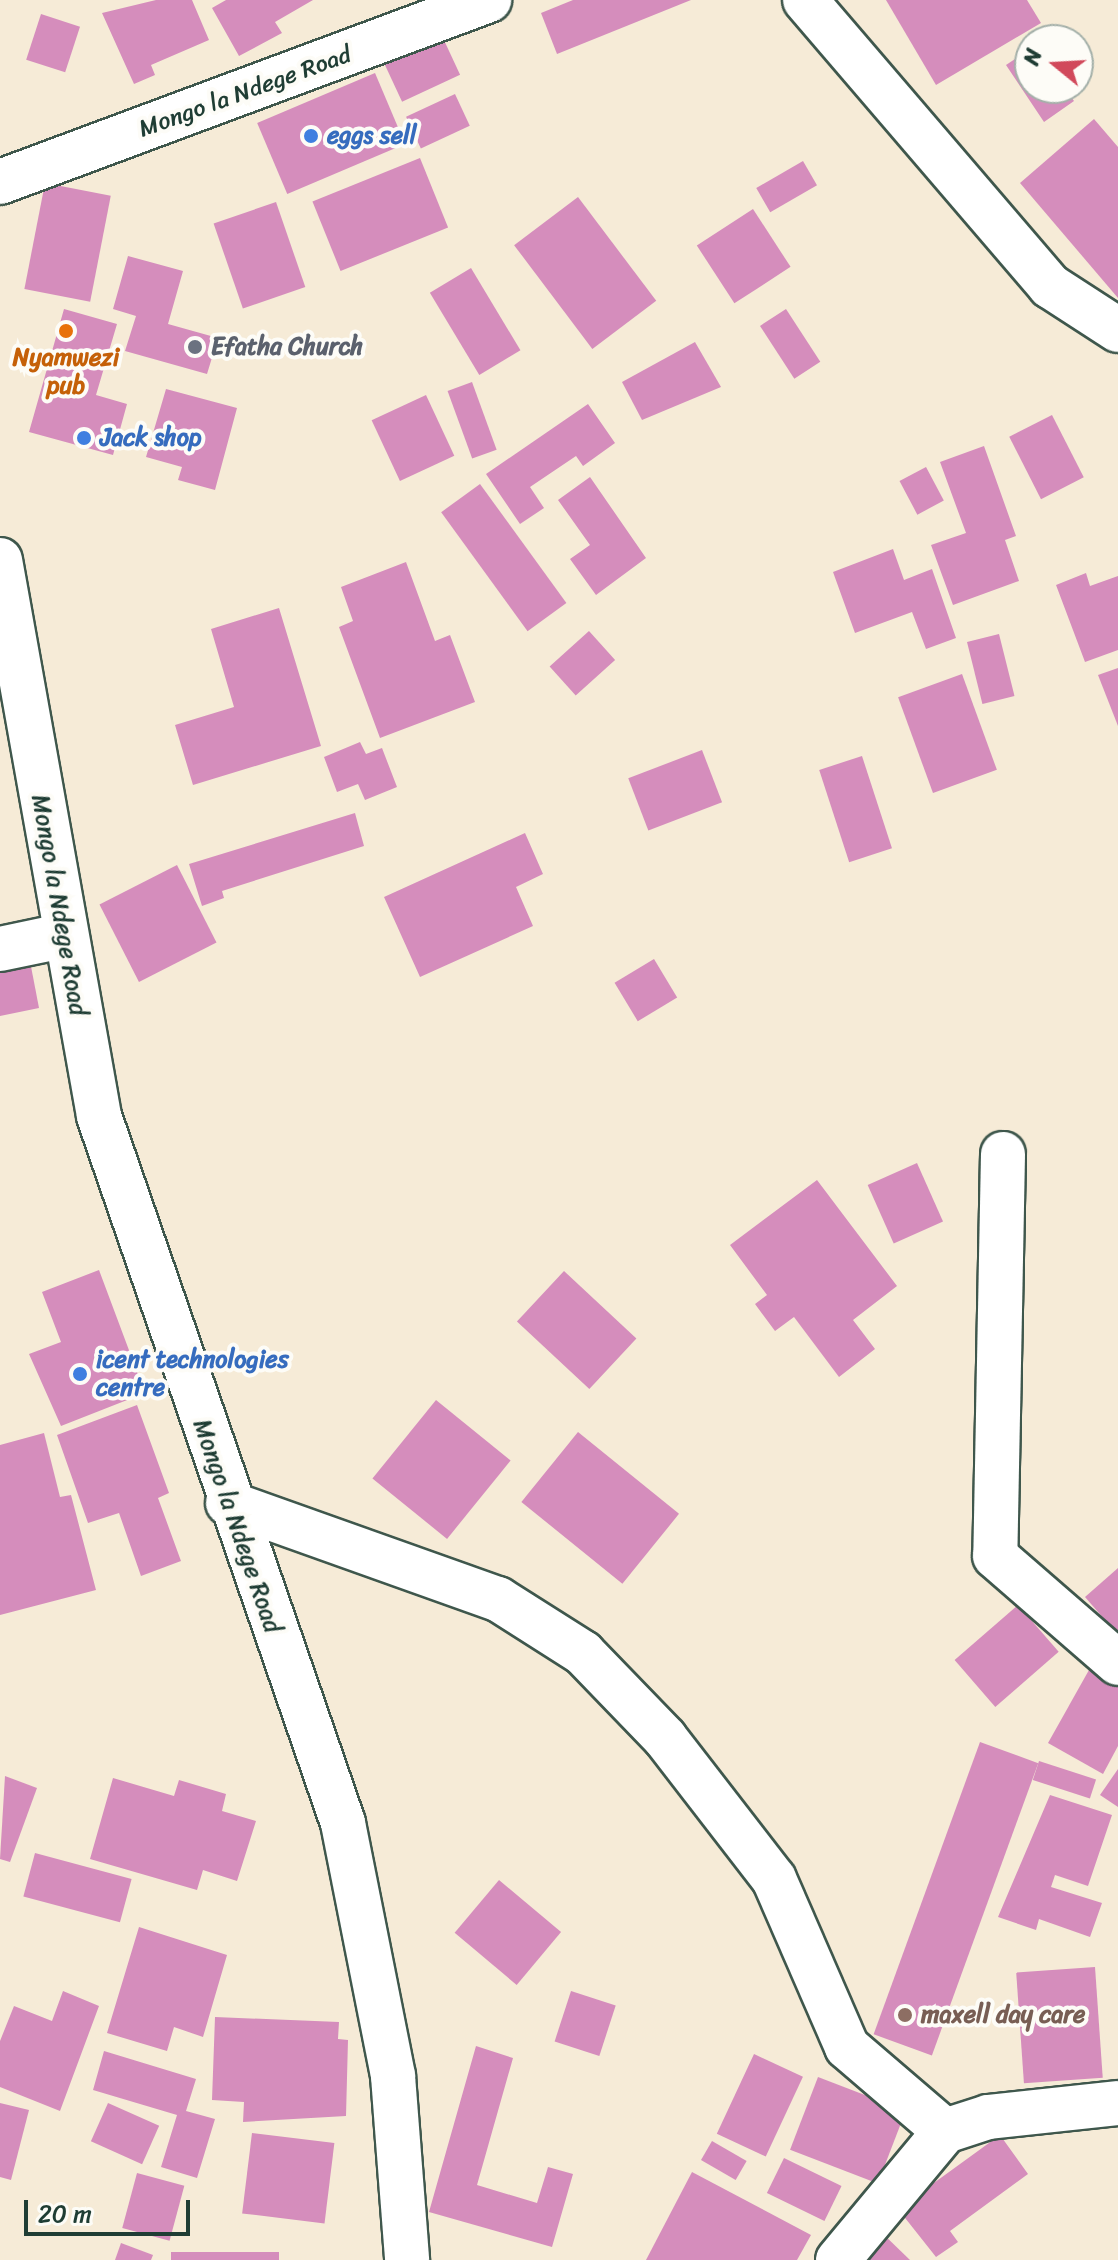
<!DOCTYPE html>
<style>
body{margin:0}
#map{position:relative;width:1118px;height:2260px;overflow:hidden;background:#f6ebd7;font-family:Sriracha,sans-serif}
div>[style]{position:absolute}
.building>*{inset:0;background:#d58dbc;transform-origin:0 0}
.roads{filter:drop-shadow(2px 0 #3f574c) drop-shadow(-2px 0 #3f574c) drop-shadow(0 2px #3f574c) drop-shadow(0 -2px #3f574c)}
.minor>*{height:44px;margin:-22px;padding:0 22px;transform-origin:22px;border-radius:22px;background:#fff}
.tertiary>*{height:44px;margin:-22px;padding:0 22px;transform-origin:22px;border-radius:22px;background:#fff}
.dots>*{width:22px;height:22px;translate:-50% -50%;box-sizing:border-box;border:4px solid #fdfcf7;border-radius:50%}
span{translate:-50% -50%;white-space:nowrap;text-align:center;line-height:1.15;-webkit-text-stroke:8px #fdfcf7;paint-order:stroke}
.street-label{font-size:24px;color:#1f3d34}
.shop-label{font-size:24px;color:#366cbe;font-weight:700}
.left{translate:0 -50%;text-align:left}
.worship-label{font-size:24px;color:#5b616d;font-weight:700}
.food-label{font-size:24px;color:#c56008;font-weight:700}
.education-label{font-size:24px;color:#785e54;font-weight:700}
.north{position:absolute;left:1014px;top:24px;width:80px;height:80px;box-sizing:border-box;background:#fdfcf7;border:2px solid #a4b0a9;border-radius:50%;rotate:288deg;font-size:22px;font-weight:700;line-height:32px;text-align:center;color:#1f3d34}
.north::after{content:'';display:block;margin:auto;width:28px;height:36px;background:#d1495b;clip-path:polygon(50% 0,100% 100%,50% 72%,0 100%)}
.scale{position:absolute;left:24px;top:2200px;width:166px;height:36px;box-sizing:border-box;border:4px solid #1f3d34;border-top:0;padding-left:10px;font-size:24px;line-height:28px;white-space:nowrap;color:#1f3d34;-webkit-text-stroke:6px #fdfcf7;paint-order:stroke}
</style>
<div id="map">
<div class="building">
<div style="clip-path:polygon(156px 0,192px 0,209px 40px,151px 65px,155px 75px,134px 84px,102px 13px)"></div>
<div style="clip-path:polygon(226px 0,313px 0,275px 22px,282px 33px,239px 56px,212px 8px)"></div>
<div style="clip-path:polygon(573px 0,691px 0,557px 54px,541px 13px)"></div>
<div style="clip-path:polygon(886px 0,1027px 0,1041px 23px,936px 85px)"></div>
<div style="left:41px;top:14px;width:41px;height:48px;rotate:18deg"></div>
<div style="left:436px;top:23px;width:57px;height:64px;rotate:65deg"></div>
<div style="clip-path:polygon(1030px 49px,1030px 88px,1065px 88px,1074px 101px,1044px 122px,1006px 65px)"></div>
<div style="left:375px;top:73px;width:77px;height:128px;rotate:67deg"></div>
<div style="left:455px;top:94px;width:35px;height:54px;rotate:65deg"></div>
<div style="clip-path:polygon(1094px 119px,1118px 147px,1118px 298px,1020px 183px)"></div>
<div style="left:420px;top:158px;width:75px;height:116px;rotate:68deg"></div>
<div style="left:803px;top:161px;width:28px;height:54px;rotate:60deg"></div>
<div style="left:45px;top:183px;width:67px;height:108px;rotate:11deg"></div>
<div style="left:578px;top:197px;width:130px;height:80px;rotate:53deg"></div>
<div style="left:276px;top:202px;width:90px;height:66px;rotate:71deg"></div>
<div style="left:753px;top:209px;width:69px;height:67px;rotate:57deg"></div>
<div style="clip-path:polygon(128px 256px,183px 271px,168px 324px,218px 338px,207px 374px,125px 351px,136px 316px,113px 309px)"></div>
<div style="left:471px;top:268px;width:96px;height:48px;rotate:59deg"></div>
<div style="clip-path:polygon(64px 309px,117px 324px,96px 395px,127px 404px,113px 455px,29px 432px)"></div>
<div style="left:786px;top:309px;width:63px;height:31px;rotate:57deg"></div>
<div style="clip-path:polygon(695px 342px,721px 387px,642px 420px,622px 382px)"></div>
<div style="left:472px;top:382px;width:72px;height:26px;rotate:70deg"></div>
<div style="clip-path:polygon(166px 389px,237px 408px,215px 490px,178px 480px,182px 467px,146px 457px)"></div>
<div style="left:426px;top:395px;width:67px;height:60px;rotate:65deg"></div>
<div style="clip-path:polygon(588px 404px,615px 443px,583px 466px,576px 456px,530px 487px,544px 508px,520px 524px,486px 474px)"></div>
<div style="left:1052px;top:415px;width:70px;height:48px;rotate:63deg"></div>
<div style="clip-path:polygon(984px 446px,1016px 536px,1005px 540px,1019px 581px,953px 605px,931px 545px,966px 533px,940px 462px)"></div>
<div style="left:926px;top:467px;width:38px;height:30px;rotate:62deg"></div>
<div style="clip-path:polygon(590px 477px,646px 558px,596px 595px,570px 559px,590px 545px,558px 500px)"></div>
<div style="left:480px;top:484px;width:147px;height:48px;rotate:54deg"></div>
<div style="clip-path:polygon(893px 549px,904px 580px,932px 569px,956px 638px,926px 649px,912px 612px,855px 633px,833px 572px)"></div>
<div style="clip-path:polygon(406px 562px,435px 641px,450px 635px,475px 702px,380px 738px,339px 627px,353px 621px,341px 587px)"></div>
<div style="clip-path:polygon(1086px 573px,1090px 586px,1118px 576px,1118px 650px,1085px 662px,1056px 585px)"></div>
<div style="clip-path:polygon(279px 608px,321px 746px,193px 785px,175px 725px,234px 707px,211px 629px)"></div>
<div style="left:589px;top:631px;width:39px;height:53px;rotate:48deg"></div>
<div style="left:999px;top:634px;width:64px;height:33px;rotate:76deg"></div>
<div style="clip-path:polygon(1118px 668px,1118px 726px,1098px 675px)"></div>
<div style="left:962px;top:674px;width:102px;height:68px;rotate:70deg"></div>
<div style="clip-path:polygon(360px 742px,366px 754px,382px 748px,397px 787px,365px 800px,358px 784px,337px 792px,324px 757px)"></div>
<div style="left:702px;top:750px;width:56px;height:79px;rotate:69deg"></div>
<div style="left:862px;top:756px;width:97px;height:45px;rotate:72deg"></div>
<div style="clip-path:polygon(355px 813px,364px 846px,222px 891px,224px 898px,202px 906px,189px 864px)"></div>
<div style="clip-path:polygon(525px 833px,543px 874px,516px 887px,533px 926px,420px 977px,384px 897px)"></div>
<div style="left:177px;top:865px;width:87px;height:87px;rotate:63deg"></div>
<div style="clip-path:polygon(29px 956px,39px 1008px,0 1016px,0 962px)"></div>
<div style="left:654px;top:959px;width:45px;height:46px;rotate:59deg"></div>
<div style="left:917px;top:1163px;width:64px;height:54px;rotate:66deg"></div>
<div style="clip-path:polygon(817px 1180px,897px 1286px,853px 1320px,875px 1349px,839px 1377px,794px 1317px,775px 1331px,755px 1304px,767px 1295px,730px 1245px)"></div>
<div style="clip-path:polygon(99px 1270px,145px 1393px,61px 1426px,29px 1354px,61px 1342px,42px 1292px)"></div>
<div style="left:564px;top:1271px;width:99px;height:69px;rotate:43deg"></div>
<div style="left:436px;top:1400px;width:96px;height:101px;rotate:39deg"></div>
<div style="clip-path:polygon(137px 1405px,169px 1493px,158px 1498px,181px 1561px,141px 1576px,119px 1513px,88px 1523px,57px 1435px)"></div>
<div style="left:578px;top:1432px;width:130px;height:90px;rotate:39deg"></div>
<div style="clip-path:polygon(44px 1433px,60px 1497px,71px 1495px,96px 1590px,0 1615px,0 1445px)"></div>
<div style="clip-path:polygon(1118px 1568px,1118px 1635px,1085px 1597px)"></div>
<div style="left:1018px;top:1605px;width:62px;height:84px;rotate:49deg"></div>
<div style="clip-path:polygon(1089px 1670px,1118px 1687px,1118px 1746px,1103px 1774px,1048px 1743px)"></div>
<div style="left:980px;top:1742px;width:62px;height:311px;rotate:20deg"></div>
<div style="left:1039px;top:1761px;width:60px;height:20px;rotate:18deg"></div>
<div style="clip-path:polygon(1118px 1769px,1118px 1807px,1100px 1795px)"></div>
<div style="clip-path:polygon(5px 1776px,37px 1788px,10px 1862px,0 1859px)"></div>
<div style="clip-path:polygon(113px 1778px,174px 1796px,179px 1780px,226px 1794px,222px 1811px,256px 1821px,237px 1881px,203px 1870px,197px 1890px,90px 1859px)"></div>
<div style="clip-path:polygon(1050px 1795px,1112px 1815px,1088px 1886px,1055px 1875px,1051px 1887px,1102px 1903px,1090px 1937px,1039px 1919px,1036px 1930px,998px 1917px)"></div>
<div style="left:35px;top:1853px;width:100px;height:45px;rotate:15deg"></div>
<div style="left:499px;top:1880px;width:81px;height:69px;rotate:40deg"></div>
<div style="clip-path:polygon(139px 1927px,227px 1955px,203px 2037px,174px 2027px,167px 2051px,107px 2033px)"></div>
<div style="left:1095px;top:1967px;width:111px;height:79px;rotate:86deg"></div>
<div style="clip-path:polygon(63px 1991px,99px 2006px,60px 2111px,0 2087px,0 2041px,14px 2006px,52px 2021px)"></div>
<div style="left:571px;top:1991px;width:47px;height:53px;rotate:18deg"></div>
<div style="clip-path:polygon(215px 2017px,339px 2022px,338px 2039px,348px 2040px,346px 2116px,243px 2122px,244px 2102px,212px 2100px)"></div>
<div style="clip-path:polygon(476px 2046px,513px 2058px,477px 2185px,537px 2203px,548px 2167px,573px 2174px,552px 2247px,429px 2212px)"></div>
<div style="clip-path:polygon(104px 2051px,196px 2079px,186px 2111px,215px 2119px,197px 2178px,161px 2167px,177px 2115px,93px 2090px)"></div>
<div style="left:754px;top:2054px;width:54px;height:88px;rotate:25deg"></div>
<div style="left:818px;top:2077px;width:94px;height:78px;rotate:21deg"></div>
<div style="clip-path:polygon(0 2103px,29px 2110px,11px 2180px,0 2177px)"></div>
<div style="left:108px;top:2103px;width:56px;height:42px;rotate:24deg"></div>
<div style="left:252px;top:2133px;width:83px;height:81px;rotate:7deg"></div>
<div style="clip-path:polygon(1000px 2135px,1028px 2174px,950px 2231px,958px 2242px,936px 2257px,898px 2209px)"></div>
<div style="left:712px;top:2141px;width:40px;height:22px;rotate:30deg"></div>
<div style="left:784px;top:2158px;width:64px;height:39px;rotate:26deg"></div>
<div style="clip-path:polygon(692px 2172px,811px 2235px,797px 2260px,646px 2260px)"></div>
<div style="left:137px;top:2173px;width:49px;height:57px;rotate:15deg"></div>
<div style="clip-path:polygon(880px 2231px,910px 2260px,851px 2260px)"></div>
<div style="clip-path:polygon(121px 2243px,153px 2255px,151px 2260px,115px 2260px)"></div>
<div style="left:171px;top:2252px;width:108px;height:8px"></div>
</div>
<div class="roads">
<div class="minor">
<div style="left:805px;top:0;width:377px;rotate:49.4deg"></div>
<div style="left:1050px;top:286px;width:81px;rotate:32.9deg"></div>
<div style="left:0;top:182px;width:522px;rotate:-20.41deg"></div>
<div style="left:0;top:949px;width:63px;rotate:-11.8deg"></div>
<div style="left:1003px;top:1154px;width:402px;rotate:91.1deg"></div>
<div style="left:995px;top:1556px;width:163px;rotate:41deg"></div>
<div style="left:228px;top:1503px;width:287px;rotate:19.6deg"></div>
<div style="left:498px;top:1599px;width:101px;rotate:32.4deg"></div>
<div style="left:583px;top:1653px;width:118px;rotate:46deg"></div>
<div style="left:665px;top:1738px;width:178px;rotate:52.3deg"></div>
<div style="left:774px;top:1879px;width:183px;rotate:66.5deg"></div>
<div style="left:847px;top:2047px;width:129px;rotate:40.6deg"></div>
<div style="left:838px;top:2260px;width:168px;rotate:-50.3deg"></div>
<div style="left:945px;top:2131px;width:45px;rotate:-18deg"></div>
<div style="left:988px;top:2117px;width:131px;rotate:-6.1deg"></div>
</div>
<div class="tertiary">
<div style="left:0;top:560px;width:565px;rotate:79.9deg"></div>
<div style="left:99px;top:1116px;width:748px;rotate:70.96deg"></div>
<div style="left:343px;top:1823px;width:258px;rotate:78.8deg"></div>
<div style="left:393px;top:2076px;width:185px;rotate:85.6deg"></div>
</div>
</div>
<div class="dots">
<div style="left:311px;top:136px;background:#3f7fe0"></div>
<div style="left:66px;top:331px;background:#e8710a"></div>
<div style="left:195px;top:347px;background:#6b7280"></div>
<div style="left:84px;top:438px;background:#3f7fe0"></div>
<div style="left:80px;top:1374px;background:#3f7fe0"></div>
<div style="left:905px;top:2015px;background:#8d6e63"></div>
</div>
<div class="street-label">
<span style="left:245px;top:92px;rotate:-20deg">Mongo la Ndege Road</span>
<span style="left:59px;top:905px;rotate:80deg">Mongo la Ndege Road</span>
<span style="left:237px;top:1526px;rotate:71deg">Mongo la Ndege Road</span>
</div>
<div class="shop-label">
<span class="left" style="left:327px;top:136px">eggs sell</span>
<span class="left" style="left:100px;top:438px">Jack shop</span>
<span class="left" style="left:96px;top:1374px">icent technologies<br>centre</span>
</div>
<div class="worship-label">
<span class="left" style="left:211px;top:347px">Efatha Church</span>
</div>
<div class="food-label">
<span style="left:66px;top:372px">Nyamwezi<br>pub</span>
</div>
<div class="education-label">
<span class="left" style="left:921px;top:2015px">maxell day care</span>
</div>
<div class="north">N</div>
<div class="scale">20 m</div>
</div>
